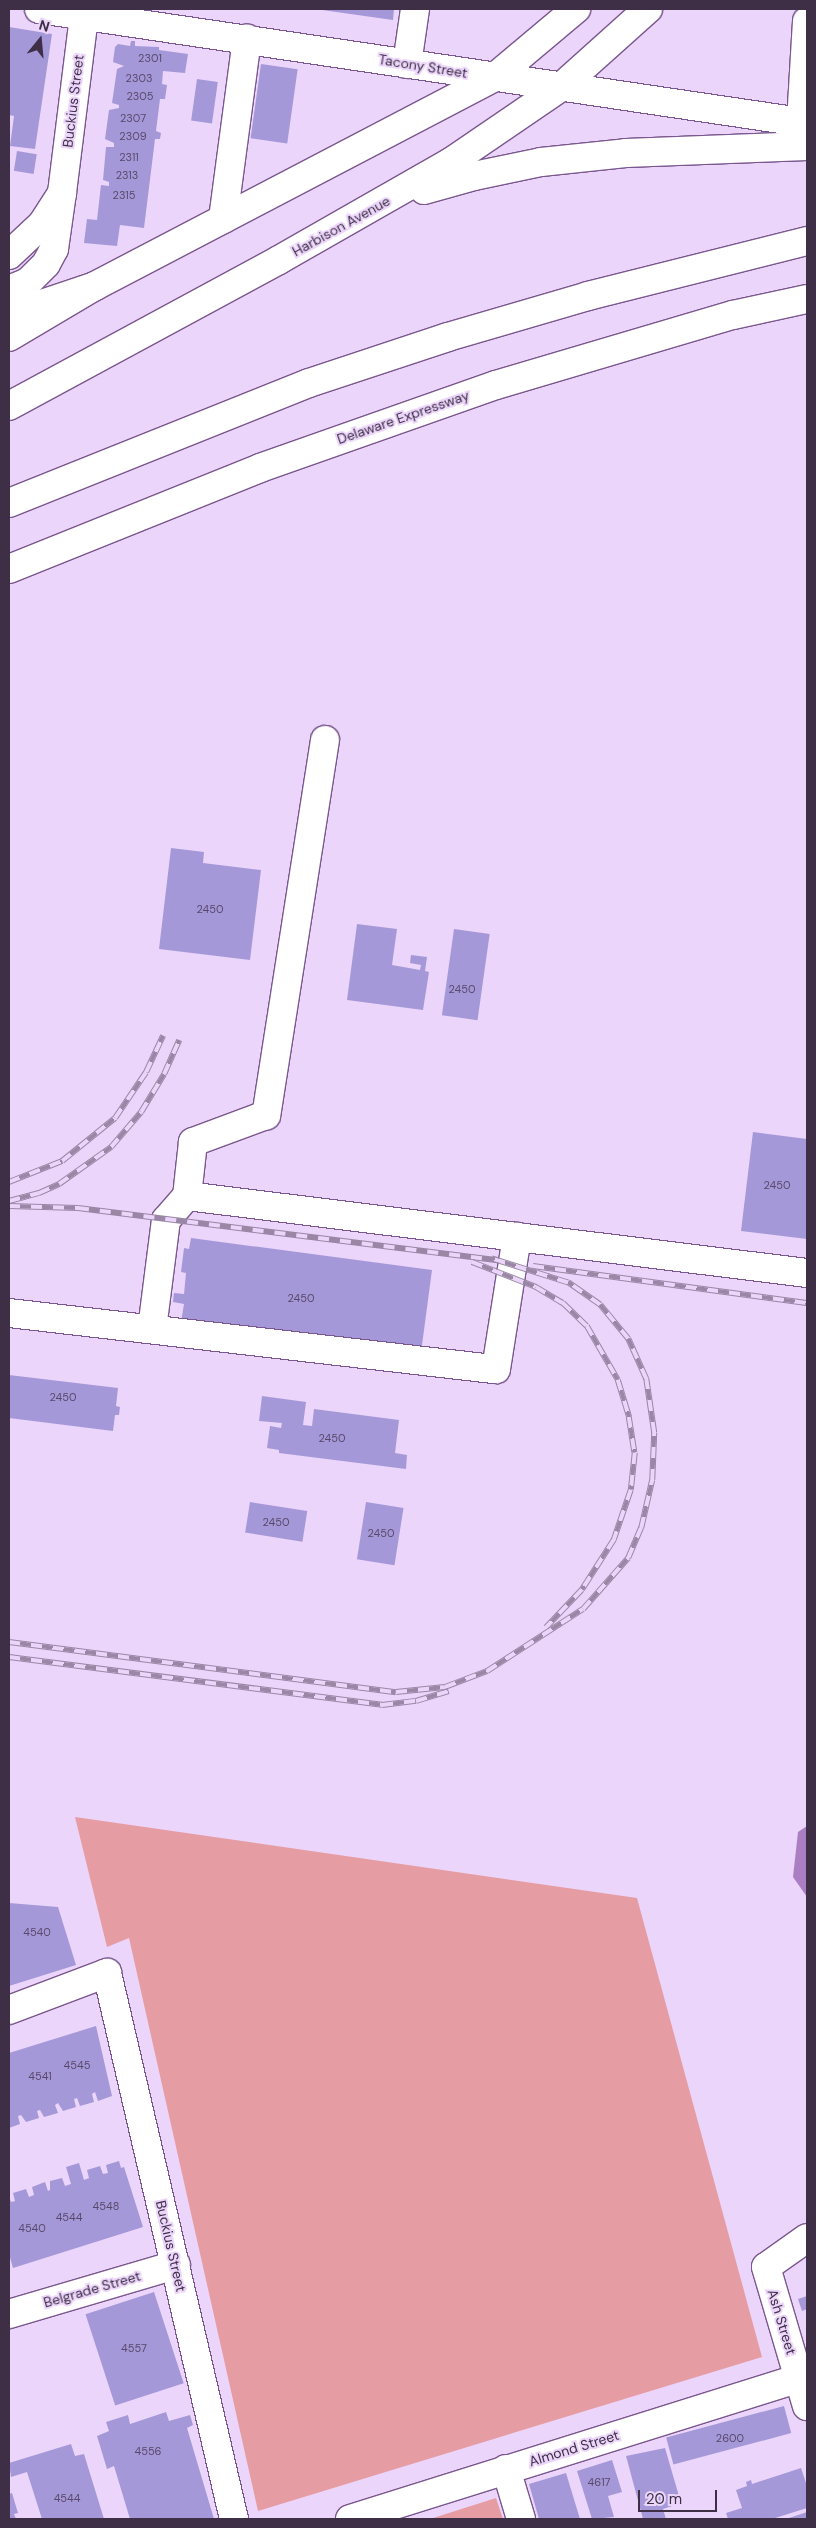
<!DOCTYPE html>
<style>
body{margin:0}
#map{position:relative;width:816px;height:2528px;overflow:hidden;background:#ecd5fa;font-family:"DM Sans",sans-serif}
div>[style]{position:absolute}
.green>*{inset:0;background:#e69ca3}
.water>*{inset:0;background:#aa7ec3}
.building>*{inset:0;background:#a598d8;transform-origin:0 0}
.roads{filter:drop-shadow(1px 0 #7a578e) drop-shadow(-1px 0 #7a578e) drop-shadow(0 1px #7a578e) drop-shadow(0 -1px #7a578e)}
.minor>*{height:28px;margin:-14px;padding:0 14px;transform-origin:14px;border-radius:14px;background:#fff}
.major>*{height:28px;margin:-14px;padding:0 14px;transform-origin:14px;border-radius:14px;background:#fff}
.highway>*{height:28px;margin:-14px;padding:0 14px;transform-origin:14px;border-radius:14px;background:#fff}
.rail>*{height:5.5px;margin-top:-2.75px;transform-origin:0;background:repeating-linear-gradient(90deg,#ecd5fa 0 11px,#9a87a6 0 22px);box-sizing:border-box;border-block:1px solid #9a87a6}
span{translate:-50% -50%;white-space:nowrap;text-align:center;line-height:1.15;-webkit-text-stroke:4px #ecd5fa;paint-order:stroke}
.number-label{font-size:11px;color:#58496b}
.number-label span{-webkit-text-stroke-width:0}
.street-label{font-size:14px;color:#3e2f47}
.frame{position:absolute;inset:0;border:10px solid #3e2f47;pointer-events:none}
.north{position:absolute;left:15px;top:15px;width:50px;height:50px;-webkit-text-stroke:4px #ecd5fa;paint-order:stroke;rotate:17deg;font-size:14px;font-weight:700;line-height:20px;text-align:center;color:#3e2f47}
.north::after{content:'';display:block;margin:auto;width:18px;height:22px;background:#3e2f47;clip-path:polygon(50% 0,100% 100%,50% 72%,0 100%)}
.scale{position:absolute;left:638px;top:2490px;width:79px;height:22px;box-sizing:border-box;border:2px solid #3e2f47;border-top:0;padding-left:6px;font-size:15px;line-height:18px;white-space:nowrap;color:#3e2f47;-webkit-text-stroke:4px #ecd5fa;paint-order:stroke}
</style>
<div id="map">
<div class="green">
<div style="clip-path:polygon(75px 1817px,637px 1898px,762px 2357px,258px 2511px,129px 1938px,107px 1947px)"></div>
<div style="clip-path:polygon(496px 2498px,503px 2519px,430px 2519px)"></div>
</div>
<div class="water">
<div style="clip-path:polygon(807px 1826px,807px 1897px,793px 1877px,798px 1832px)"></div>
</div>
<div class="building">
<div style="clip-path:polygon(315px 9px,394px 9px,393px 20px)"></div>
<div style="clip-path:polygon(9px 27px,52px 34px,35px 149px,10px 146px,14px 116px,9px 115px)"></div>
<div style="clip-path:polygon(131px 41px,135px 41px,135px 46px,159px 47px,159px 50px,188px 54px,185px 73px,163px 71px,162px 84px,167px 85px,165px 99px,160px 99px,156px 131px,161px 133px,160px 139px,155px 139px,144px 228px,120px 225px,117px 246px,84px 243px,87px 219px,97px 220px,101px 185px,109px 186px,109px 182px,103px 180px,106px 147px,114px 147px,114px 143px,105px 139px,109px 110px,119px 108px,119px 105px,112px 103px,117px 69px,124px 66px,113px 62px,115px 47px,118px 44px,130px 46px)"></div>
<div style="left:261px;top:64px;width:37px;height:75px;rotate:8deg"></div>
<div style="left:197px;top:79px;width:21px;height:42px;rotate:8deg"></div>
<div style="left:17px;top:151px;width:20px;height:20px;rotate:9deg"></div>
<div style="clip-path:polygon(171px 848px,204px 852px,203px 863px,261px 870px,250px 960px,159px 949px)"></div>
<div style="clip-path:polygon(357px 924px,397px 929px,392px 965px,420px 970px,421px 965px,410px 963px,411px 955px,427px 957px,425px 971px,429px 972px,423px 1010px,347px 1000px)"></div>
<div style="left:454px;top:929px;width:36px;height:87px;rotate:8deg"></div>
<div style="clip-path:polygon(753px 1132px,807px 1139px,807px 1239px,741px 1231px)"></div>
<div style="clip-path:polygon(191px 1238px,432px 1270px,420px 1360px,180px 1328px,184px 1304px,173px 1302px,174px 1293px,184px 1294px,186px 1273px,181px 1272px,184px 1248px,189px 1249px)"></div>
<div style="clip-path:polygon(9px 1375px,118px 1388px,116px 1406px,120px 1407px,119px 1415px,115px 1415px,113px 1431px,9px 1418px)"></div>
<div style="clip-path:polygon(262px 1396px,306px 1402px,303px 1425px,312px 1426px,314px 1409px,399px 1420px,395px 1453px,407px 1455px,406px 1469px,279px 1453px,279px 1450px,267px 1448px,270px 1426px,281px 1428px,282px 1423px,259px 1421px)"></div>
<div style="left:250px;top:1502px;width:58px;height:31px;rotate:9deg"></div>
<div style="left:366px;top:1502px;width:38px;height:58px;rotate:9deg"></div>
<div style="clip-path:polygon(9px 1903px,58px 1907px,76px 1965px,9px 1986px)"></div>
<div style="clip-path:polygon(96px 2026px,112px 2096px,98px 2101px,95px 2092px,92px 2094px,94px 2102px,80px 2106px,77px 2098px,74px 2099px,76px 2107px,63px 2111px,58px 2103px,55px 2105px,58px 2113px,44px 2117px,40px 2110px,37px 2111px,39px 2118px,26px 2122px,21px 2115px,18px 2116px,20px 2124px,9px 2128px,9px 2053px)"></div>
<div style="clip-path:polygon(119px 2161px,121px 2168px,124px 2167px,143px 2227px,13px 2268px,9px 2254px,9px 2197px,11px 2202px,15px 2201px,13px 2193px,26px 2189px,29px 2197px,34px 2195px,32px 2187px,45px 2182px,48px 2191px,50px 2190px,50px 2181px,62px 2178px,65px 2186px,71px 2184px,66px 2167px,79px 2163px,84px 2180px,89px 2178px,87px 2170px,100px 2166px,103px 2174px,108px 2173px,106px 2165px)"></div>
<div style="left:154px;top:2292px;width:96px;height:72px;rotate:72deg"></div>
<div style="clip-path:polygon(807px 2296px,807px 2309px,802px 2311px,798px 2299px)"></div>
<div style="left:784px;top:2406px;width:28px;height:122px;rotate:75deg"></div>
<div style="clip-path:polygon(166px 2412px,169px 2421px,190px 2415px,193px 2425px,187px 2428px,214px 2519px,130px 2519px,114px 2466px,107px 2469px,97px 2436px,109px 2431px,106px 2422px,128px 2415px,130px 2424px)"></div>
<div style="clip-path:polygon(71px 2444px,75px 2456px,84px 2454px,104px 2519px,42px 2519px,27px 2472px,11px 2477px,9px 2463px)"></div>
<div style="clip-path:polygon(665px 2448px,681px 2503px,663px 2509px,666px 2519px,643px 2519px,626px 2456px)"></div>
<div style="clip-path:polygon(612px 2460px,622px 2492px,608px 2496px,614px 2517px,592px 2519px,577px 2471px)"></div>
<div style="clip-path:polygon(801px 2468px,807px 2486px,807px 2508px,772px 2519px,728px 2519px,726px 2513px,742px 2508px,736px 2490px,747px 2486px,746px 2482px,751px 2480px,752px 2484px)"></div>
<div style="clip-path:polygon(566px 2473px,580px 2519px,539px 2519px,529px 2484px)"></div>
<div style="clip-path:polygon(12px 2493px,18px 2513px,14px 2514px,16px 2519px,9px 2519px,9px 2494px)"></div>
<div style="clip-path:polygon(807px 2512px,807px 2519px,786px 2519px)"></div>
</div>
<div class="roads">
<div class="minor">
<div style="left:407px;top:64px;width:56px;rotate:-81.7deg"></div>
<div style="left:801px;top:122px;width:101px;rotate:-86.6deg"></div>
<div style="left:223px;top:219px;width:182px;rotate:-82.4deg"></div>
<div style="left:9px;top:255px;width:45px;rotate:-43.2deg"></div>
<div style="left:42px;top:224px;width:37px;rotate:-57deg"></div>
<div style="left:62px;top:193px;width:185px;rotate:-82.9deg"></div>
<div style="left:325px;top:740px;width:380px;rotate:98.9deg"></div>
<div style="left:266px;top:1115px;width:78px;rotate:159.7deg"></div>
<div style="left:193px;top:1142px;width:54px;rotate:96.3deg"></div>
<div style="left:187px;top:1196px;width:625px;rotate:7.08deg"></div>
<div style="left:9px;top:1313px;width:490px;rotate:6.6deg"></div>
<div style="left:496px;top:1369px;width:134px;rotate:-81deg"></div>
<div style="left:152px;top:1329px;width:110px;rotate:-82.7deg"></div>
<div style="left:166px;top:1220px;width:32px;rotate:-49deg"></div>
<div style="left:9px;top:2010px;width:105px;rotate:-20.7deg"></div>
<div style="left:107px;top:1973px;width:561px;rotate:76.91deg"></div>
<div style="left:807px;top:2238px;width:50px;rotate:144.7deg"></div>
<div style="left:766px;top:2267px;width:145px;rotate:73.6deg"></div>
<div style="left:9px;top:2314px;width:174px;rotate:-16.4deg"></div>
<div style="left:506px;top:2469px;width:52px;rotate:73.3deg"></div>
<div style="left:350px;top:2519px;width:471px;rotate:-17.4deg"></div>
</div>
<div class="major">
<div style="left:39px;top:9px;width:776px;rotate:8.44deg"></div>
<div style="left:424px;top:190px;width:52px;rotate:-15.6deg"></div>
<div style="left:474px;top:176px;width:68px;rotate:-11.8deg"></div>
<div style="left:541px;top:162px;width:85px;rotate:-6deg"></div>
<div style="left:626px;top:153px;width:181px;rotate:-2.2deg"></div>
<div style="left:9px;top:337px;width:100px;rotate:-30.7deg"></div>
<div style="left:95px;top:286px;width:451px;rotate:-27.6deg"></div>
<div style="left:495px;top:77px;width:106px;rotate:-40deg"></div>
<div style="left:9px;top:406px;width:307px;rotate:-28.4deg"></div>
<div style="left:279px;top:260px;width:198px;rotate:-29.7deg"></div>
<div style="left:451px;top:162px;width:133px;rotate:-34.3deg"></div>
<div style="left:561px;top:87px;width:117px;rotate:-41.9deg"></div>
</div>
<div class="highway">
<div style="left:9px;top:290px;width:21px;rotate:-23deg"></div>
<div style="left:28px;top:282px;width:25px;rotate:-45deg"></div>
<div style="left:46px;top:264px;width:17px;rotate:-62deg"></div>
<div style="left:54px;top:249px;width:57px;rotate:-81.9deg"></div>
<div style="left:9px;top:315px;width:91px;rotate:-18.6deg"></div>
<div style="left:9px;top:503px;width:323px;rotate:-21.8deg"></div>
<div style="left:309px;top:383px;width:146px;rotate:-18.3deg"></div>
<div style="left:448px;top:337px;width:146px;rotate:-16.3deg"></div>
<div style="left:588px;top:296px;width:226px;rotate:-14.1deg"></div>
<div style="left:9px;top:569px;width:271px;rotate:-21.9deg"></div>
<div style="left:260px;top:468px;width:250px;rotate:-19.4deg"></div>
<div style="left:496px;top:385px;width:247px;rotate:-16.5deg"></div>
<div style="left:733px;top:315px;width:76px;rotate:-12.2deg"></div>
</div>
</div>
<div class="rail">
<div style="left:9px;top:1182px;width:57px;rotate:-21.6deg"></div>
<div style="left:62px;top:1161px;width:68px;rotate:-39.1deg"></div>
<div style="left:115px;top:1118px;width:55px;rotate:-56deg"></div>
<div style="left:146px;top:1072px;width:40px;rotate:-65deg"></div>
<div style="left:9px;top:1201px;width:31px;rotate:-15deg"></div>
<div style="left:39px;top:1193px;width:22px;rotate:-24deg"></div>
<div style="left:59px;top:1184px;width:64px;rotate:-35.4deg"></div>
<div style="left:111px;top:1147px;width:46px;rotate:-49.4deg"></div>
<div style="left:141px;top:1112px;width:44px;rotate:-58.8deg"></div>
<div style="left:164px;top:1074px;width:37px;rotate:-66deg"></div>
<div style="left:9px;top:1206px;width:69px;rotate:1.7deg"></div>
<div style="left:78px;top:1208px;width:423px;rotate:7.1deg"></div>
<div style="left:472px;top:1262px;width:69px;rotate:21.3deg"></div>
<div style="left:536px;top:1287px;width:31px;rotate:31deg"></div>
<div style="left:563px;top:1303px;width:33px;rotate:44deg"></div>
<div style="left:587px;top:1326px;width:62px;rotate:60.1deg"></div>
<div style="left:618px;top:1380px;width:39px;rotate:73deg"></div>
<div style="left:629px;top:1417px;width:36px;rotate:81deg"></div>
<div style="left:635px;top:1453px;width:37px;rotate:96deg"></div>
<div style="left:631px;top:1490px;width:53px;rotate:108.8deg"></div>
<div style="left:614px;top:1540px;width:59px;rotate:122.6deg"></div>
<div style="left:582px;top:1590px;width:52px;rotate:133.5deg"></div>
<div style="left:533px;top:1266px;width:276px;rotate:7.7deg"></div>
<div style="left:9px;top:1642px;width:390px;rotate:7.4deg"></div>
<div style="left:396px;top:1692px;width:49px;rotate:-5.8deg"></div>
<div style="left:445px;top:1687px;width:45px;rotate:-20.9deg"></div>
<div style="left:487px;top:1671px;width:114px;rotate:-32.9deg"></div>
<div style="left:583px;top:1609px;width:68px;rotate:-48.6deg"></div>
<div style="left:628px;top:1558px;width:33px;rotate:-67deg"></div>
<div style="left:641px;top:1528px;width:49px;rotate:-77.1deg"></div>
<div style="left:652px;top:1480px;width:47px;rotate:-87.6deg"></div>
<div style="left:654px;top:1433px;width:55px;rotate:-98.4deg"></div>
<div style="left:646px;top:1379px;width:44px;rotate:-114.2deg"></div>
<div style="left:628px;top:1339px;width:44px;rotate:-129.5deg"></div>
<div style="left:600px;top:1305px;width:39px;rotate:-145deg"></div>
<div style="left:568px;top:1283px;width:80px;rotate:-162.5deg"></div>
<div style="left:9px;top:1657px;width:376px;rotate:7.3deg"></div>
<div style="left:382px;top:1705px;width:34px;rotate:-7deg"></div>
<div style="left:416px;top:1701px;width:34px;rotate:-17deg"></div>
</div>
<div class="number-label">
<span style="left:150px;top:58px">2301</span>
<span style="left:139px;top:78px">2303</span>
<span style="left:140px;top:96px">2305</span>
<span style="left:133px;top:118px">2307</span>
<span style="left:133px;top:136px">2309</span>
<span style="left:129px;top:157px">2311</span>
<span style="left:127px;top:175px">2313</span>
<span style="left:124px;top:195px">2315</span>
<span style="left:210px;top:909px">2450</span>
<span style="left:462px;top:989px">2450</span>
<span style="left:777px;top:1185px">2450</span>
<span style="left:301px;top:1298px">2450</span>
<span style="left:63px;top:1397px">2450</span>
<span style="left:332px;top:1438px">2450</span>
<span style="left:276px;top:1522px">2450</span>
<span style="left:381px;top:1533px">2450</span>
<span style="left:37px;top:1932px">4540</span>
<span style="left:77px;top:2065px">4545</span>
<span style="left:40px;top:2076px">4541</span>
<span style="left:106px;top:2206px">4548</span>
<span style="left:69px;top:2217px">4544</span>
<span style="left:32px;top:2228px">4540</span>
<span style="left:134px;top:2348px">4557</span>
<span style="left:730px;top:2438px">2600</span>
<span style="left:148px;top:2451px">4556</span>
<span style="left:599px;top:2482px">4617</span>
<span style="left:67px;top:2498px">4544</span>
</div>
<div class="street-label">
<span style="left:423px;top:66px;rotate:9deg">Tacony Street</span>
<span style="left:73px;top:101px;rotate:-83deg">Buckius Street</span>
<span style="left:341px;top:226px;rotate:-29deg">Harbison Avenue</span>
<span style="left:403px;top:417px;rotate:-19deg">Delaware Expressway</span>
<span style="left:171px;top:2246px;rotate:77deg">Buckius Street</span>
<span style="left:92px;top:2289px;rotate:-16deg">Belgrade Street</span>
<span style="left:782px;top:2322px;rotate:73deg">Ash Street</span>
<span style="left:574px;top:2448px;rotate:-17deg">Almond Street</span>
</div>
<div class="frame"></div>
<div class="north">N</div>
<div class="scale">20 m</div>
</div>
